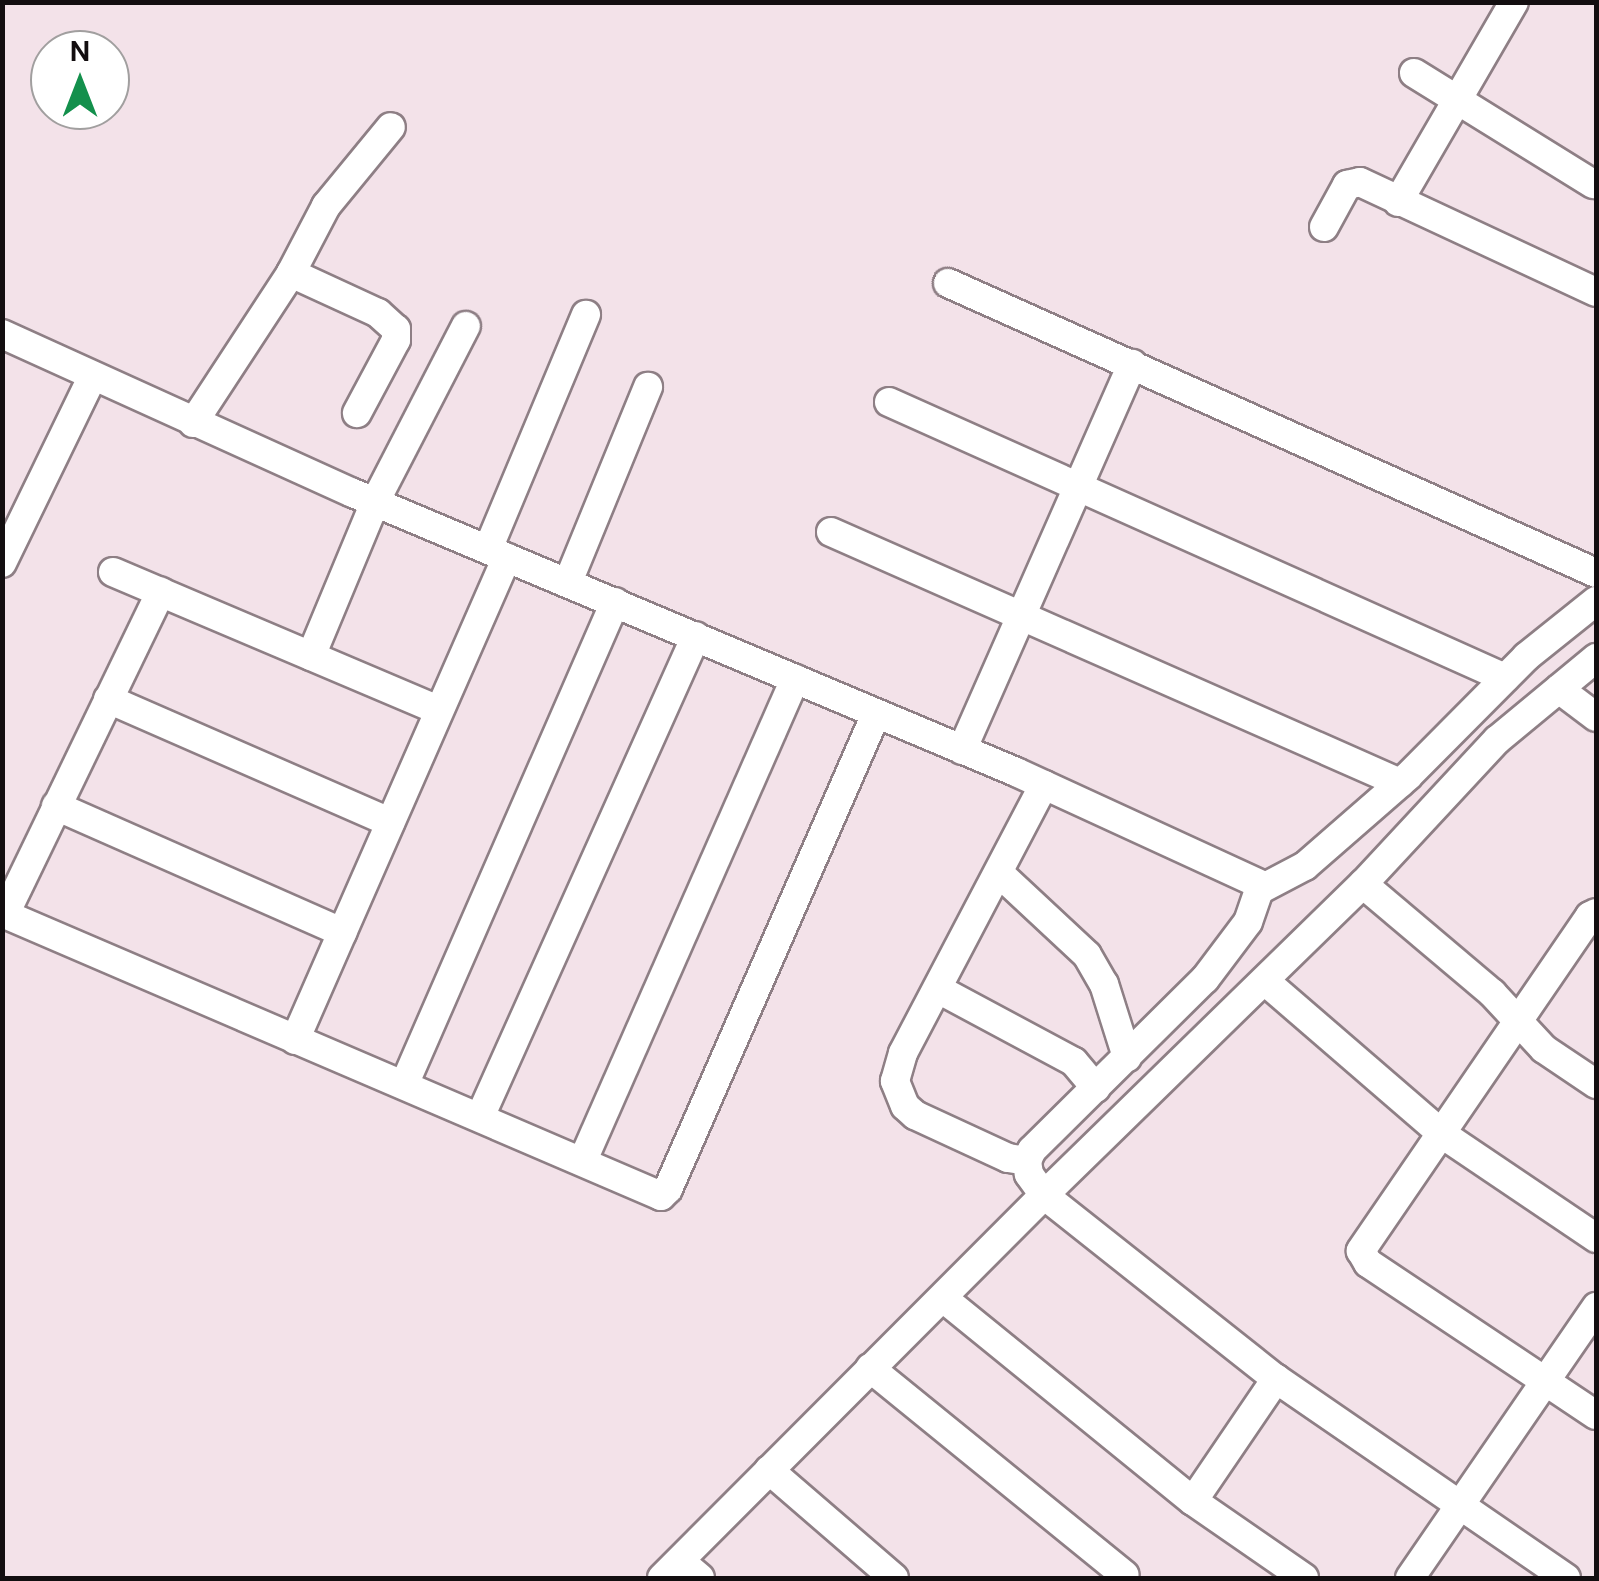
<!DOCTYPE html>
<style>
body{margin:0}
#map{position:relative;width:1599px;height:1581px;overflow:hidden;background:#f3e2e9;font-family:"DM Sans",sans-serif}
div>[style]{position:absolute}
.roads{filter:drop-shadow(2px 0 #8e7f85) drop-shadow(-2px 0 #8e7f85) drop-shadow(0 2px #8e7f85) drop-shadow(0 -2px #8e7f85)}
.street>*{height:28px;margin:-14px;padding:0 14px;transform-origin:14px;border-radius:14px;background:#fff}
span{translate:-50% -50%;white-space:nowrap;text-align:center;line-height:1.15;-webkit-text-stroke:10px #fff;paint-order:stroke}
.frame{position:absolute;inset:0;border:5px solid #130e10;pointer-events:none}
.north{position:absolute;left:30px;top:30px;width:100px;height:100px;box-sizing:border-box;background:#fff;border:2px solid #a19f9f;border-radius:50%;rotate:0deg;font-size:28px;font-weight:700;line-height:40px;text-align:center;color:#130e10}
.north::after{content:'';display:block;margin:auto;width:35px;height:45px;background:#13904c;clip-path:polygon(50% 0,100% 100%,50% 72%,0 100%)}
</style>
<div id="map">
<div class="roads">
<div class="street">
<div style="left:1414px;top:73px;width:211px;rotate:31.8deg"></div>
<div style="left:1398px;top:202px;width:231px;rotate:-59.9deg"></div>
<div style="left:1324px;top:227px;width:48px;rotate:-61.3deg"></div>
<div style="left:1347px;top:185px;width:13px;rotate:-13deg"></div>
<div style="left:1360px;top:182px;width:260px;rotate:25deg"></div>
<div style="left:291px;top:273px;width:96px;rotate:24.7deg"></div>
<div style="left:378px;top:313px;width:24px;rotate:42deg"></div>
<div style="left:396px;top:329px;width:11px;rotate:90deg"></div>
<div style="left:396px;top:340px;width:83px;rotate:118.1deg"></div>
<div style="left:948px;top:283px;width:710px;rotate:24.11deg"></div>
<div style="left:2px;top:334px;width:385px;rotate:24.4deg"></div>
<div style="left:353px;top:493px;width:719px;rotate:22.82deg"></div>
<div style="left:1016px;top:772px;width:273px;rotate:24.7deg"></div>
<div style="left:889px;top:402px;width:675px;rotate:24.13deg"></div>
<div style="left:193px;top:423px;width:179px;rotate:-56.8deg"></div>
<div style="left:291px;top:273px;width:76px;rotate:-62.4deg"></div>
<div style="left:326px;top:206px;width:102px;rotate:-50.6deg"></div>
<div style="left:831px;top:532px;width:622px;rotate:23.8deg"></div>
<div style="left:488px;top:549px;width:254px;rotate:-67.3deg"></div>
<div style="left:2px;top:563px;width:208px;rotate:-64.1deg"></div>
<div style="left:113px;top:572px;width:353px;rotate:23deg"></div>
<div style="left:568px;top:582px;width:211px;rotate:-67.7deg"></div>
<div style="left:311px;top:656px;width:167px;rotate:-67.4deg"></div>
<div style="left:375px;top:502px;width:198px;rotate:-62.7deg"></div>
<div style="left:1559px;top:689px;width:46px;rotate:37.1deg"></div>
<div style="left:108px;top:699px;width:308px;rotate:23.6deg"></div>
<div style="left:962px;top:750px;width:422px;rotate:-66.2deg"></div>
<div style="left:56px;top:806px;width:313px;rotate:23.8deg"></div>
<div style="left:999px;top:873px;width:120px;rotate:43deg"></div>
<div style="left:1087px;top:955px;width:34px;rotate:60deg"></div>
<div style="left:1104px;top:984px;width:77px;rotate:72.5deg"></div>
<div style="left:1363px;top:884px;width:169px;rotate:40.2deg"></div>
<div style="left:1492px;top:993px;width:76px;rotate:47.1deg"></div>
<div style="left:1544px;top:1049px;width:63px;rotate:33.9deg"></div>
<div style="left:2px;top:913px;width:717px;rotate:23.24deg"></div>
<div style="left:661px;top:1196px;width:10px;rotate:-45deg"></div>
<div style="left:668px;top:1189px;width:519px;rotate:-66.35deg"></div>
<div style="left:1596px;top:913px;width:7px;rotate:153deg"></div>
<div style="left:1590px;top:916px;width:406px;rotate:124.4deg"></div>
<div style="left:1361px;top:1251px;width:14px;rotate:60deg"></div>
<div style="left:1368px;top:1263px;width:274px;rotate:33.7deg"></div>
<div style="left:5px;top:914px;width:358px;rotate:-64.2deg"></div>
<div style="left:1265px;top:981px;width:234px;rotate:40.8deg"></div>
<div style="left:1442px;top:1134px;width:186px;rotate:34deg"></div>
<div style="left:938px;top:989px;width:154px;rotate:28.2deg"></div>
<div style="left:1074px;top:1062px;width:34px;rotate:50deg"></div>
<div style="left:295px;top:1040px;width:527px;rotate:-66.3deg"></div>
<div style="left:404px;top:1085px;width:527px;rotate:-66.4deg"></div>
<div style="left:480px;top:1117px;width:527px;rotate:-65.82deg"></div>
<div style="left:583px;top:1160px;width:526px;rotate:-66.21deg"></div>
<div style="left:1027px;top:1161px;width:19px;rotate:-171deg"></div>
<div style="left:1008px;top:1158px;width:102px;rotate:-155.2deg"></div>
<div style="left:915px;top:1115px;width:13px;rotate:-138deg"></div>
<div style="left:905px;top:1106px;width:27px;rotate:-112deg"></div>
<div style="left:895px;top:1081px;width:29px;rotate:-74deg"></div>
<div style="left:903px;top:1053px;width:303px;rotate:-62.3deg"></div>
<div style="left:943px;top:1298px;width:322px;rotate:39.1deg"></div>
<div style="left:1193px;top:1501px;width:135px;rotate:34.7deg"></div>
<div style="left:870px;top:1368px;width:328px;rotate:39.1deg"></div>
<div style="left:769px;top:1470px;width:165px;rotate:40.8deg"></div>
<div style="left:1193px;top:1501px;width:148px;rotate:-55.8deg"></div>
<div style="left:680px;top:1561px;width:26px;rotate:40deg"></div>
<div style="left:662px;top:1578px;width:541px;rotate:-45.07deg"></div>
<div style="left:1044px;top:1195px;width:446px;rotate:-44.3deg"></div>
<div style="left:1363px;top:884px;width:197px;rotate:-47.1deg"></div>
<div style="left:1497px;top:740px;width:129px;rotate:-39.6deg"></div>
<div style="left:1410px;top:1578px;width:329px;rotate:-55.5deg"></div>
<div style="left:1566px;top:1578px;width:352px;rotate:-145.5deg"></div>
<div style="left:1276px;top:1379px;width:296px;rotate:-141.6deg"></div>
<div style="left:1044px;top:1195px;width:26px;rotate:-126deg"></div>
<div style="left:1029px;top:1174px;width:13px;rotate:-99deg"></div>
<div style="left:1027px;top:1161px;width:12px;rotate:-66deg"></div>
<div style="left:1032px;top:1150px;width:243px;rotate:-44.7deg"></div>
<div style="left:1205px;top:979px;width:71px;rotate:-53deg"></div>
<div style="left:1248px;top:922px;width:34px;rotate:-71deg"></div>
<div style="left:1259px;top:890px;width:52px;rotate:-27.6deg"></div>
<div style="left:1305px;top:866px;width:137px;rotate:-41.1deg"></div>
<div style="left:1408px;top:776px;width:168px;rotate:-45.2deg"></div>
<div style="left:1526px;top:657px;width:90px;rotate:-38.7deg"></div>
</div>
</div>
<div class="frame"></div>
<div class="north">N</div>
</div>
